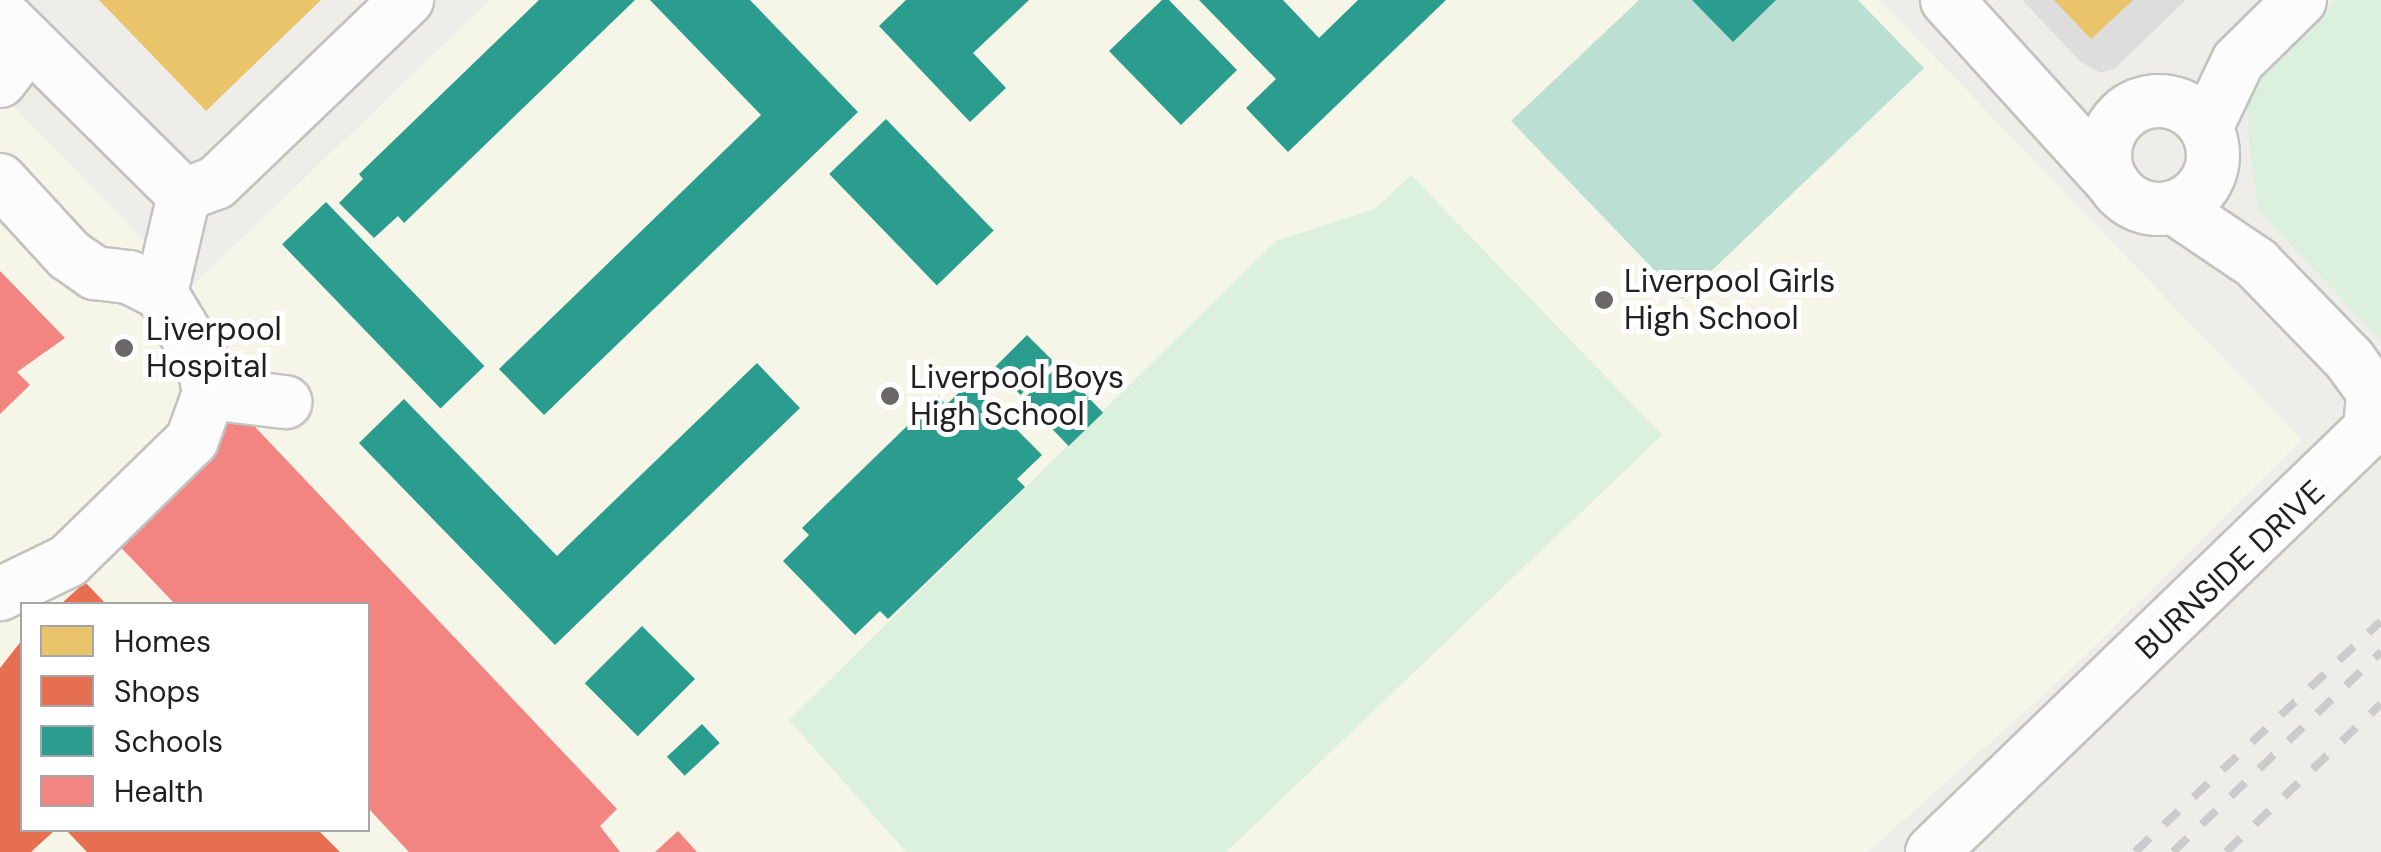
<!DOCTYPE html>
<style>
body{margin:0}
#map{position:relative;width:2381px;height:852px;overflow:hidden;background:#eeedea;font-family:"DM Sans",sans-serif}
div>[style]{position:absolute}
.residential>*{inset:0;background:#dddddb}
.education>*{inset:0;background:#f5f5e8}
.park>*{inset:0;background:#dbf0dd}
.pitch>*{inset:0;background:#bbe0d3}
.homes>*{inset:0;background:#e9c46a}
.shops>*{inset:0;background:#e76f51}
.schools>*{inset:0;background:#2a9d8f;transform-origin:0 0}
.health>*{inset:0;background:#f28482}
.roads{filter:drop-shadow(2px 0 #c2c2c0) drop-shadow(-2px 0 #c2c2c0) drop-shadow(0 2px #c2c2c0) drop-shadow(0 -2px #c2c2c0)}
.minor>*{height:52px;margin:-26px;padding:0 26px;transform-origin:26px;border-radius:26px;background:#fcfcfc}
.minor>.ring{margin:-26px;padding:0;box-sizing:content-box;background:none;border:52px solid #fcfcfc;border-radius:50%}
.rail>*{height:8px;margin-top:-4px;transform-origin:0;background:repeating-linear-gradient(90deg,#cbcbcb 0 20px,transparent 0 40px)}
.dots>*{width:28px;height:28px;translate:-50% -50%;box-sizing:border-box;border:5px solid #fff;border-radius:50%}
span{translate:-50% -50%;white-space:nowrap;text-align:center;line-height:1.15;-webkit-text-stroke:10px #fff;paint-order:stroke}
.poi-label{font-size:32px;color:#212121}
.left{translate:0 -50%;text-align:left}
.street-label{font-size:32px;color:#212121}
.legend{position:absolute;left:20px;top:602px;width:350px;height:230px;box-sizing:border-box;background:#fff;border:2px solid #a6a6a6;margin:0;padding:12px 18px;list-style:none;font-size:30px;color:#212121}
.legend li{display:flex;align-items:center;gap:20px;height:50px}
.legend b{width:50px;border:2px solid #a6a6a6}
</style>
<div id="map">
<div class="residential">
<div style="clip-path:polygon(2022px 0,2186px 0,2115px 68px,2101px 73px,2081px 62px)"></div>
</div>
<div class="education">
<div style="clip-path:polygon(evenodd,490px 0,1880px 0,2302px 440px,2061px 679px,1868px 852px,0 852px,0 92px,190px 288px,490px 0,22px 604px,368px 604px,368px 830px,22px 830px,22px 604px)"></div>
</div>
<div class="park">
<div style="clip-path:polygon(2337px 0,2381px 0,2381px 340px,2258px 210px,2249px 142px,2247px 97px,2253px 83px)"></div>
<div style="clip-path:polygon(1411px 175px,1662px 435px,1226px 852px,906px 852px,789px 720px,1276px 241px,1375px 209px)"></div>
</div>
<div class="pitch">
<div style="clip-path:polygon(1639px 0,1858px 0,1924px 68px,1682px 299px,1511px 121px)"></div>
</div>
<div class="homes">
<div style="clip-path:polygon(99px 0,321px 0,206px 111px)"></div>
<div style="clip-path:polygon(2054px 0,2133px 0,2091px 39px)"></div>
</div>
<div class="shops">
<div style="clip-path:polygon(85px 582px,106px 604px,61px 604px)"></div>
<div style="clip-path:polygon(22px 640px,22px 830px,55px 830px,31px 852px,0 852px,0 668px)"></div>
<div style="clip-path:polygon(66px 830px,318px 830px,340px 852px,87px 852px)"></div>
</div>
<div class="schools">
<div style="clip-path:polygon(539px 0,635px 0,404px 223px,398px 216px,374px 238px,339px 203px,363px 179px,359px 174px)"></div>
<div style="clip-path:polygon(650px 0,750px 0,858px 112px,544px 415px,499px 369px,761px 115px)"></div>
<div style="clip-path:polygon(906px 0,1029px 0,973px 53px,1006px 88px,970px 122px,879px 26px)"></div>
<div style="clip-path:polygon(1162px 0,1169px 0,1237px 70px,1181px 125px,1109px 51px)"></div>
<div style="clip-path:polygon(1199px 0,1283px 0,1319px 38px,1358px 0,1446px 0,1288px 152px,1246px 108px,1276px 79px)"></div>
<div style="clip-path:polygon(1692px 0,1776px 0,1733px 42px)"></div>
<div style="left:886px;top:119px;width:155px;height:79px;rotate:46deg"></div>
<div style="left:326px;top:202px;width:228px;height:61px;rotate:46deg"></div>
<div style="left:1027px;top:335px;width:38px;height:47px;rotate:45deg"></div>
<div style="clip-path:polygon(757px 363px,800px 408px,555px 645px,359px 443px,404px 399px,557px 556px)"></div>
<div style="left:1058px;top:366px;width:65px;height:48px;rotate:46deg"></div>
<div style="clip-path:polygon(970px 382px,1042px 455px,1017px 479px,1025px 487px,888px 619px,880px 611px,855px 635px,783px 561px,809px 535px,802px 528px,938px 396px,946px 405px)"></div>
<div style="left:642px;top:626px;width:75px;height:81px;rotate:45deg"></div>
<div style="left:702px;top:724px;width:26px;height:48px;rotate:47deg"></div>
</div>
<div class="health">
<div style="clip-path:polygon(0 271px,65px 338px,17px 372px,30px 385px,0 414px)"></div>
<div style="clip-path:polygon(240px 411px,617px 809px,600px 826px,620px 852px,409px 852px,368px 808px,368px 604px,175px 604px,109px 535px)"></div>
<div style="clip-path:polygon(678px 831px,697px 852px,655px 852px)"></div>
</div>
<div class="roads">
<div class="minor">
<div style="left:1947px;top:0;width:248px;rotate:47.8deg"></div>
<div style="left:0;top:13px;width:259px;rotate:44.7deg"></div>
<div style="left:184px;top:195px;width:34px;rotate:-21deg"></div>
<div style="left:216px;top:183px;width:265px;rotate:-43.8deg"></div>
<div style="left:0;top:81px;width:48px;rotate:-52.7deg"></div>
<div class="ring" style="left:2105px;top:101px;width:56px;height:56px"></div>
<div style="left:2206px;top:128px;width:74px;rotate:-64.5deg"></div>
<div style="left:2238px;top:61px;width:87px;rotate:-44.5deg"></div>
<div style="left:0;top:180px;width:102px;rotate:47.4deg"></div>
<div style="left:69px;top:255px;width:32px;rotate:35deg"></div>
<div style="left:95px;top:273px;width:34px;rotate:7deg"></div>
<div style="left:129px;top:277px;width:36px;rotate:27deg"></div>
<div style="left:161px;top:293px;width:81px;rotate:58.7deg"></div>
<div style="left:203px;top:362px;width:32px;rotate:79deg"></div>
<div style="left:209px;top:393px;width:50px;rotate:109.9deg"></div>
<div style="left:192px;top:440px;width:173px;rotate:135.7deg"></div>
<div style="left:68px;top:561px;width:76px;rotate:154.1deg"></div>
<div style="left:161px;top:293px;width:101px;rotate:-76.8deg"></div>
<div style="left:209px;top:393px;width:77px;rotate:6.8deg"></div>
<div style="left:1932px;top:852px;width:609px;rotate:-44deg"></div>
<div style="left:2370px;top:429px;width:37px;rotate:-85deg"></div>
<div style="left:2373px;top:392px;width:41px;rotate:-126deg"></div>
<div style="left:2349px;top:359px;width:134px;rotate:-134.1deg"></div>
<div style="left:2256px;top:263px;width:100px;rotate:-146deg"></div>
</div>
</div>
<div class="rail">
<div style="left:2135px;top:852px;width:337px;rotate:-43.2deg"></div>
<div style="left:2173px;top:852px;width:289px;rotate:-43.9deg"></div>
<div style="left:2226px;top:852px;width:214px;rotate:-43.7deg"></div>
</div>
<div class="dots">
<div style="left:1604px;top:300px;background:#696867"></div>
<div style="left:124px;top:348px;background:#696867"></div>
<div style="left:890px;top:396px;background:#696867"></div>
</div>
<div class="poi-label">
<span class="left" style="left:1624px;top:300px">Liverpool Girls<br>High School</span>
<span class="left" style="left:146px;top:348px">Liverpool<br>Hospital</span>
<span class="left" style="left:910px;top:396px">Liverpool Boys<br>High School</span>
</div>
<div class="street-label">
<span style="left:2230px;top:570px;rotate:-43deg">BURNSIDE DRIVE</span>
</div>
<ul class="legend">
<li><b style="height:28px;background:#e9c46a"></b>Homes</li>
<li><b style="height:28px;background:#e76f51"></b>Shops</li>
<li><b style="height:28px;background:#2a9d8f"></b>Schools</li>
<li><b style="height:28px;background:#f28482"></b>Health</li>
</ul>
</div>
